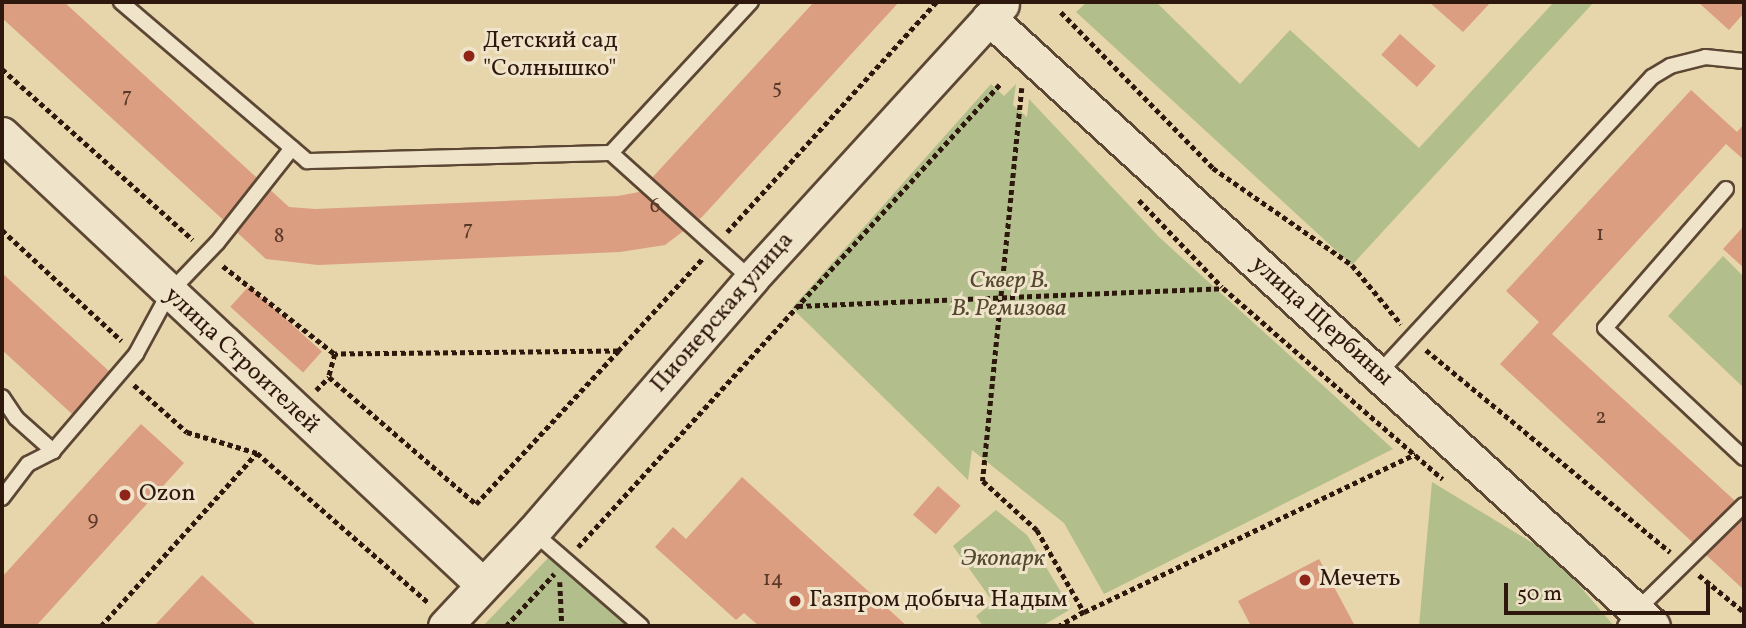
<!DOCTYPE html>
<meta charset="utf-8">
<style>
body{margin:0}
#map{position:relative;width:1746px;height:628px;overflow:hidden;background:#e7d5ac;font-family:Vollkorn,serif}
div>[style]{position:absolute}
.green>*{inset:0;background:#b2be8c}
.building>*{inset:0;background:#dc9e80;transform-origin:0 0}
.path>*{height:4.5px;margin-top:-2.25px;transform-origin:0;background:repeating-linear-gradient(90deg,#2e170c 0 5px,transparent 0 8.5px)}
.roads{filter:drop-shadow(2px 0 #5c4634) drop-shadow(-2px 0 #5c4634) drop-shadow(0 2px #5c4634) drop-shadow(0 -2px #5c4634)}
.service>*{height:14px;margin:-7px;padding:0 7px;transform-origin:7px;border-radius:7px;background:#efe4c9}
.tertiary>*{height:33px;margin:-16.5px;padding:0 16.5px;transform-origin:16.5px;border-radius:16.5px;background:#efe4c9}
.dots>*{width:19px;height:19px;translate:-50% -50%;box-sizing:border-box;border:4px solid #efe4c9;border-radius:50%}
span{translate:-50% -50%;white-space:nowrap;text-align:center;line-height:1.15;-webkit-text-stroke:6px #efe4c9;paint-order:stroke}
.number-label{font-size:21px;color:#5a3929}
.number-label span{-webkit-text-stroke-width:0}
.poi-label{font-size:24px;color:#2e170c}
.left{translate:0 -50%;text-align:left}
.park-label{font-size:24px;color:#564932;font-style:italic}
.street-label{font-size:24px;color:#2e170c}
.frame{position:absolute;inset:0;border:4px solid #2e170c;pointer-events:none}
.scale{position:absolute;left:1504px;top:583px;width:206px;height:32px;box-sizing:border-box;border:4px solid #2e170c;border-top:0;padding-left:9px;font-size:21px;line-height:24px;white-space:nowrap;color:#2e170c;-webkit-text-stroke:5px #efe4c9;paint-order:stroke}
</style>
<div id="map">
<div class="green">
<div style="clip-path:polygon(1087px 2px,1156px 2px,1240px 84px,1290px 30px,1419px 148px,1554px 2px,1594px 2px,1352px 265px,1076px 12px)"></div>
<div style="clip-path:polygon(991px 84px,1004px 96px,1016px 84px,1013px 105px,1027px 117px,1029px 99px,1159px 237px,1393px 449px,1104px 594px,1064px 523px,972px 450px,968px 480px,792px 308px)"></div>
<div style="clip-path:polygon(1723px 256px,1744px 277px,1744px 388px,1668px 316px)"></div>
<div style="clip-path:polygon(1432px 482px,1554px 556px,1614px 626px,1419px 626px)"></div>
<div style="clip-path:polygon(996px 510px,1027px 535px,1071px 609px,1042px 626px,983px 626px,976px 616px,993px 602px,953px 546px)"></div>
<div style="clip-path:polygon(551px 555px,626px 626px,483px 626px)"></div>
</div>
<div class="building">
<div style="clip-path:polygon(2px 2px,64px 2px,289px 207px,315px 209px,618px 196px,639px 192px,814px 2px,899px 2px,702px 217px,665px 245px,620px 252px,318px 265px,266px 259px,2px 18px)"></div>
<div style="clip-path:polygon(1429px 2px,1491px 2px,1463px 32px)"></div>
<div style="clip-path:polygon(1698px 2px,1744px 2px,1744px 13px,1729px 30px)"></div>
<div style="left:1400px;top:34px;width:48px;height:28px;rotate:42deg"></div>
<div style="clip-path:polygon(1691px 90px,1737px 132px,1744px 124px,1744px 160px,1726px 144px,1552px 334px,1744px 509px,1744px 590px,1500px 364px,1539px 322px,1506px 291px)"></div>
<div style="clip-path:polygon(1742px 228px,1744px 230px,1744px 268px,1723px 249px)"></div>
<div style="clip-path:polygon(2px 273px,110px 372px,72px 414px,2px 350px)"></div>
<div style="left:249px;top:286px;width:98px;height:28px;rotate:42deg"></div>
<div style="clip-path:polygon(141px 424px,184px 463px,36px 626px,2px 626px,2px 577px)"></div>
<div style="clip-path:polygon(742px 477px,817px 545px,907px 626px,759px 626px,744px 613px,736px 620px,655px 547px,673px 527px,686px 539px)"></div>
<div style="left:938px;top:486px;width:30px;height:38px;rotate:41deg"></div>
<div style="clip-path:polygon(1319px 559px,1355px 626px,1251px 626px,1238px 601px)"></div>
<div style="clip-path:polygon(202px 575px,257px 626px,154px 626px)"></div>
</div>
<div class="path">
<div style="left:1061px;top:12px;width:218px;rotate:45.7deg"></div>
<div style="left:1213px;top:168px;width:169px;rotate:34.9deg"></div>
<div style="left:1352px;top:265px;width:77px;rotate:50.3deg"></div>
<div style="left:2px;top:69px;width:256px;rotate:41.8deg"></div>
<div style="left:1022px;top:88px;width:395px;rotate:95.7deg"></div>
<div style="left:983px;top:481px;width:73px;rotate:42.2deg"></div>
<div style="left:1037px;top:530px;width:95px;rotate:60.2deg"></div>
<div style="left:1084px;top:612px;width:28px;rotate:150deg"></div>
<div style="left:1139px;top:200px;width:120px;rotate:46.3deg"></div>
<div style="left:2px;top:230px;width:163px;rotate:42.8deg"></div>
<div style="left:727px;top:232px;width:311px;rotate:-47.7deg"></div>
<div style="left:223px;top:266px;width:142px;rotate:38.2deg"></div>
<div style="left:798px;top:306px;width:425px;rotate:-2.4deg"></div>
<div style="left:1223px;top:288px;width:291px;rotate:41deg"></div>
<div style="left:1426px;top:350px;width:317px;rotate:39.6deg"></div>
<div style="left:618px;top:351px;width:283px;rotate:179.4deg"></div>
<div style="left:335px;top:354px;width:24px;rotate:105deg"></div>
<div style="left:329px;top:377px;width:194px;rotate:40.8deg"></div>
<div style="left:476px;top:504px;width:209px;rotate:-47.1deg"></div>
<div style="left:618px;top:351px;width:125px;rotate:-47.6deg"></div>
<div style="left:134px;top:385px;width:71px;rotate:41.6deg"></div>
<div style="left:187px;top:432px;width:73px;rotate:16.7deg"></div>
<div style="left:257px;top:453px;width:228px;rotate:41.1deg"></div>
<div style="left:316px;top:390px;width:18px;rotate:-45deg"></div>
<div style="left:578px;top:547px;width:626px;rotate:-47.65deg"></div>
<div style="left:1699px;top:575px;width:58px;rotate:39.4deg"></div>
<div style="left:560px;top:582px;width:44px;rotate:87.4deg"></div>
<div style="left:1084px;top:612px;width:367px;rotate:-25.5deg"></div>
<div style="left:101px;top:626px;width:233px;rotate:-48deg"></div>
<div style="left:506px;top:626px;width:71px;rotate:-47.3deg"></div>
</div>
<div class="roads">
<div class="service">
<div style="left:121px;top:2px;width:245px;rotate:40.5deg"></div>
<div style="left:307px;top:161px;width:304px;rotate:-1.5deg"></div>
<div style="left:611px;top:153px;width:188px;rotate:42deg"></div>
<div style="left:611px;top:153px;width:206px;rotate:-47.2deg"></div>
<div style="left:1726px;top:189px;width:184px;rotate:131deg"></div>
<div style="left:1605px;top:328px;width:190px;rotate:43.1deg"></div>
<div style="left:1378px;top:374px;width:404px;rotate:-47.3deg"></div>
<div style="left:1652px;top:77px;width:21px;rotate:-31deg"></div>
<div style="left:1670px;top:66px;width:36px;rotate:-14deg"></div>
<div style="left:1705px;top:57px;width:39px;rotate:6deg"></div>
<div style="left:2px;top:397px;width:25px;rotate:56deg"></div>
<div style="left:16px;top:418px;width:50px;rotate:41.7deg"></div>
<div style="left:2px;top:498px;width:43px;rotate:-52.6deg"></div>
<div style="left:28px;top:464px;width:28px;rotate:-27deg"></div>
<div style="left:53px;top:451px;width:128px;rotate:-49.4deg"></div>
<div style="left:136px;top:354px;width:69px;rotate:-61.6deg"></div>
<div style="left:169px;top:293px;width:69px;rotate:-46.2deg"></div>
<div style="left:217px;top:243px;width:121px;rotate:-51.7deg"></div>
<div style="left:533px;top:532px;width:143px;rotate:41deg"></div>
<div style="left:1625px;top:626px;width:19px;rotate:-54deg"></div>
<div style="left:1636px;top:611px;width:151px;rotate:-44.5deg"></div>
</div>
<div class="tertiary">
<div style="left:989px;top:18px;width:900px;rotate:42.48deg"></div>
<div style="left:2px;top:134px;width:659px;rotate:43.16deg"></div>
<div style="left:445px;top:626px;width:129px;rotate:-46.9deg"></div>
<div style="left:533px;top:532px;width:334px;rotate:-49.2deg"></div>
<div style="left:751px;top:279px;width:372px;rotate:-47.6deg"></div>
</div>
</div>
<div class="dots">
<div style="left:469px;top:56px;background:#8f2418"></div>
<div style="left:125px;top:495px;background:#8f2418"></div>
<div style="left:1305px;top:580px;background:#8f2418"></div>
<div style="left:795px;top:601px;background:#8f2418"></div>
</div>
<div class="number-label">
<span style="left:777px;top:88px">5</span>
<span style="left:127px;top:97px">7</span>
<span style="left:655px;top:207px">6</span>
<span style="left:468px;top:230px">7</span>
<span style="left:1600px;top:235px">1</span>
<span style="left:279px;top:237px">8</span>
<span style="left:1601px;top:418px">2</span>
<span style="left:93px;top:520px">9</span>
<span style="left:773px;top:580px">14</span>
</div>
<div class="poi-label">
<span class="left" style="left:483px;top:56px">Детский сад<br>"Солнышко"</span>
<span class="left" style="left:139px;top:495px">Ozon</span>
<span class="left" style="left:1319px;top:580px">Мечеть</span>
<span class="left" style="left:809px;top:601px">Газпром добыча Надым</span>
</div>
<div class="park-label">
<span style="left:1009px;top:296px">Сквер В.<br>В. Ремизова</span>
<span style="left:1003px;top:560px">Экопарк</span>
</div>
<div class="street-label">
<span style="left:723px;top:313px;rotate:-49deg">Пионерская улица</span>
<span style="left:1321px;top:322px;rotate:42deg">улица Щербины</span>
<span style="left:241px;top:361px;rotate:43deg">улица Строителей</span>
</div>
<div class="frame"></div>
<div class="scale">50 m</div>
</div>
